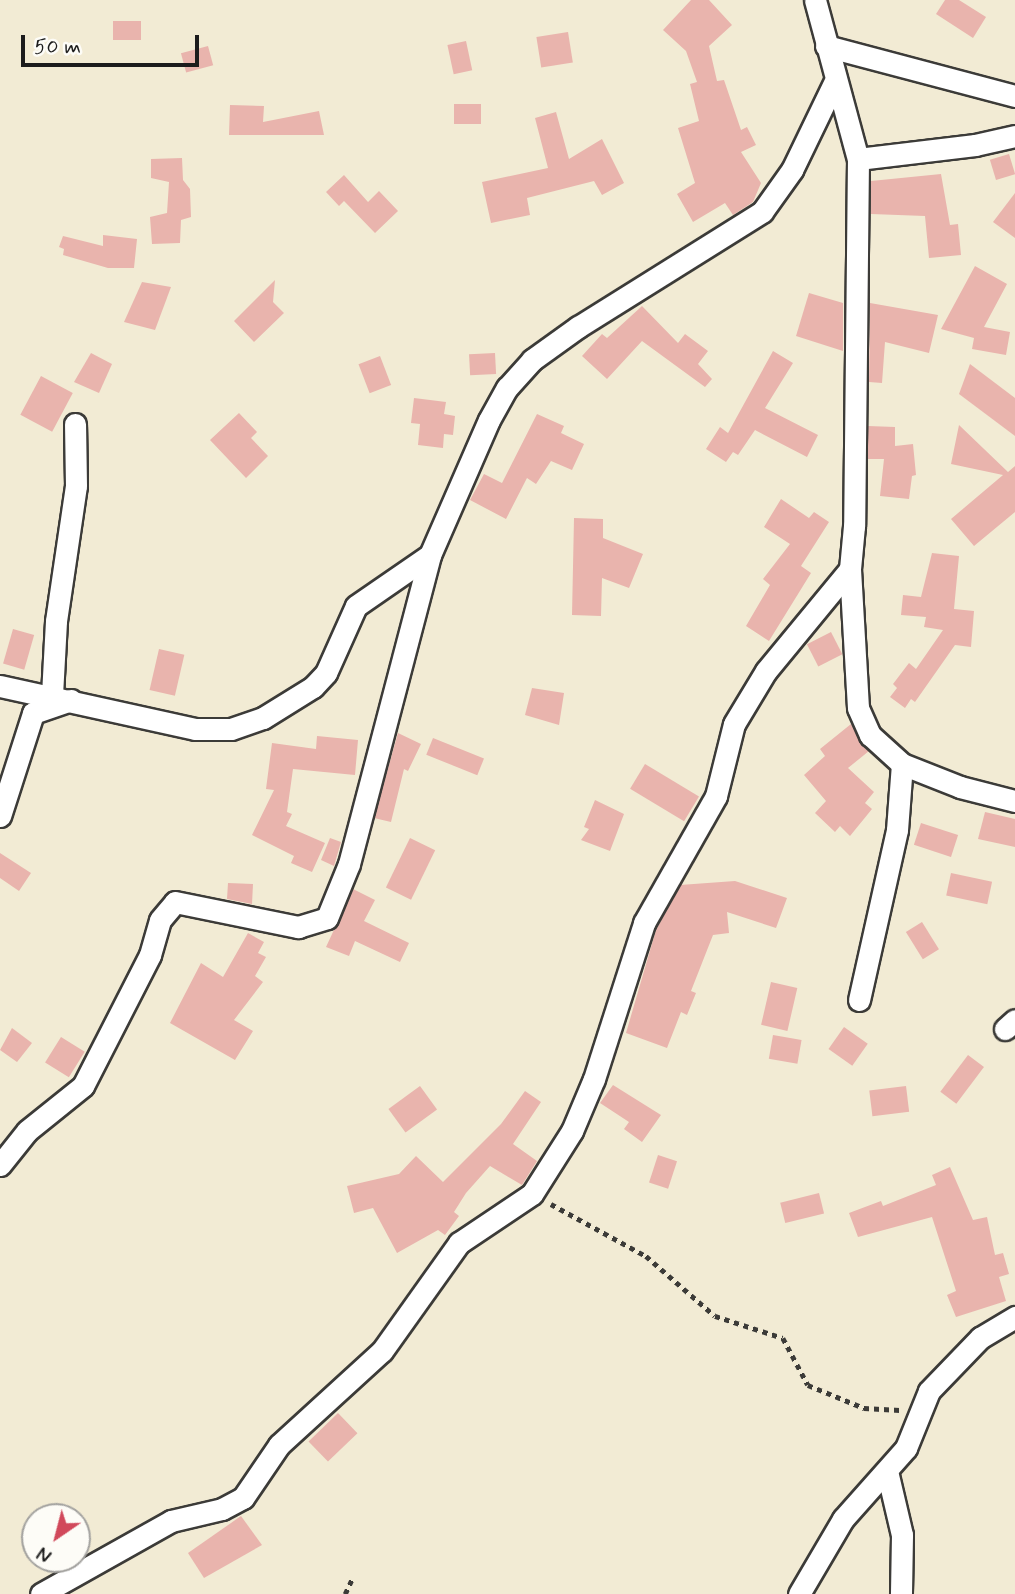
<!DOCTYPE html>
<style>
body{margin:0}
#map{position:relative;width:1015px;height:1594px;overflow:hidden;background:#f2ebd4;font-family:Mynerve,sans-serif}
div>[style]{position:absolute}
.building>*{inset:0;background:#e9b4ad;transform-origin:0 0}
.path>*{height:4.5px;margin-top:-2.25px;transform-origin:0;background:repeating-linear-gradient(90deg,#3c3b38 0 5px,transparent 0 10px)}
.roads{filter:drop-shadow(2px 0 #3c3b38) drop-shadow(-2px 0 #3c3b38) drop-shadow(0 2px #3c3b38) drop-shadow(0 -2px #3c3b38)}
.street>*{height:21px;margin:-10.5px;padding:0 10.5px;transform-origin:10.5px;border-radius:10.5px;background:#fff}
span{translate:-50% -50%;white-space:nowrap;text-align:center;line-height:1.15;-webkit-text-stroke:5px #fdfcf7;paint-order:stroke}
.north{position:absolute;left:21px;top:1503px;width:70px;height:70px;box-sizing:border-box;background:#fdfcf7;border:2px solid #a3a29f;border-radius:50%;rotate:215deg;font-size:19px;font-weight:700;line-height:28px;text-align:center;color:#1c1c1c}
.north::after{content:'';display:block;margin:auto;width:24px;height:32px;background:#d1495b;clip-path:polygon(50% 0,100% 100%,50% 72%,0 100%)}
.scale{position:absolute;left:21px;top:35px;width:178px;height:32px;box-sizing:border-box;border:4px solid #1c1c1c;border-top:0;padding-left:9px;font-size:21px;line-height:24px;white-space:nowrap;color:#1c1c1c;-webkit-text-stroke:5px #fdfcf7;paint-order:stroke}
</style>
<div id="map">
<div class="building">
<div style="clip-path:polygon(691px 0,709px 0,732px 25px,709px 46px,717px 81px,724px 80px,741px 130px,747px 127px,756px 145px,741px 152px,761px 183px,753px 202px,733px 215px,725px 203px,693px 222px,677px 194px,695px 183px,678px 128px,699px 121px,690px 84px,697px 82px,686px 51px,663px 30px)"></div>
<div style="clip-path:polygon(945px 0,959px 0,986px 17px,973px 38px,936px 14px)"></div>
<div style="left:113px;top:21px;width:28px;height:19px"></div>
<div style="left:568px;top:32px;width:31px;height:32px;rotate:81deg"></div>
<div style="left:466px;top:41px;width:30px;height:19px;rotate:78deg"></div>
<div style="left:208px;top:46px;width:20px;height:28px;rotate:75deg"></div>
<div style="left:454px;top:104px;width:27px;height:20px"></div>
<div style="clip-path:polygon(230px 105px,264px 106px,263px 122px,319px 111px,324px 135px,229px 135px)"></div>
<div style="clip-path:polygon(556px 112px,569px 159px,602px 139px,624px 183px,602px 195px,594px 181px,527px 198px,530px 215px,491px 223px,482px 182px,548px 168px,535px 118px)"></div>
<div style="left:1009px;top:154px;width:21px;height:20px;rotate:73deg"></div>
<div style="clip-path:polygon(182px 158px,183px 180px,190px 189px,191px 217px,181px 220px,180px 243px,152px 244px,150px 217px,167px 213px,169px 182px,151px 178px,151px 159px)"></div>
<div style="clip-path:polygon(941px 174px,950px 225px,958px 224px,961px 255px,929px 258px,925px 216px,871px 214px,871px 181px)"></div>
<div style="clip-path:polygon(344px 175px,368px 202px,379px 191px,398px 211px,375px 233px,344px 201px,339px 206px,326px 192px)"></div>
<div style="clip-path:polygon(1015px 193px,1015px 238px,993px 222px)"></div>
<div style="clip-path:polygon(103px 235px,137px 239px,134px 268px,108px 268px,63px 255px,64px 249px,59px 247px,63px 236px,103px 246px)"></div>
<div style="clip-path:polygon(975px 266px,1007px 284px,984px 327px,1010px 332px,1006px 355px,972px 349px,974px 338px,941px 329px)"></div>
<div style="clip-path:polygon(275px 280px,273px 302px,284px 313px,254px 342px,234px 321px)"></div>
<div style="clip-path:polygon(142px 282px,171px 287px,155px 330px,124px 322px)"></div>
<div style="clip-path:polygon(809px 293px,843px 303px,843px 351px,796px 336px)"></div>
<div style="clip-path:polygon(870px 303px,938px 315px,929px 353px,885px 342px,882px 383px,869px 382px)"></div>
<div style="clip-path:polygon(642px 306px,678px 343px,685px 334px,708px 351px,698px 364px,712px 379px,705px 387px,642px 341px,607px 379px,582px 356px,602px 334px,607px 338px)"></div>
<div style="clip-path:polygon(773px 351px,793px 363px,765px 408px,818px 435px,807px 457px,755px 430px,738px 455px,733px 452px,726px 462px,706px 449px,720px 427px,728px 433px)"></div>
<div style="clip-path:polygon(91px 353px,112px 364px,99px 393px,74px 382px)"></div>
<div style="left:495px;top:353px;width:21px;height:26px;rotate:87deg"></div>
<div style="left:380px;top:356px;width:31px;height:23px;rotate:69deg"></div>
<div style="clip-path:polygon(970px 364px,1015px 398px,1015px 436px,959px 394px)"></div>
<div style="left:41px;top:376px;width:36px;height:44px;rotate:28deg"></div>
<div style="clip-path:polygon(414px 398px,446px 402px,444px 414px,455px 416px,453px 435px,444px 434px,443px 448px,418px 445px,420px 424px,411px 423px)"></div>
<div style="clip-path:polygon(239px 413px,257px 432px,251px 438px,268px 456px,246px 478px,210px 440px)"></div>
<div style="clip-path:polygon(537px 414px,564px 426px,561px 433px,584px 444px,572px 470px,551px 461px,536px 484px,527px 478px,506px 519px,470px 500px,484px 474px,502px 483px)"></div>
<div style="clip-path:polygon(959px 425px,1008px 472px,1015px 466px,1015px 512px,974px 546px,951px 519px,1003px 475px,951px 464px)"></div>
<div style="clip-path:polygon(868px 426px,895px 427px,895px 446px,913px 444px,916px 475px,912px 476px,909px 499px,880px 496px,884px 459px,868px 459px)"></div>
<div style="clip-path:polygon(781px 499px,809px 518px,814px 512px,829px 522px,801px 566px,811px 573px,769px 641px,746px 626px,770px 585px,763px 579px,790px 544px,764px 527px)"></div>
<div style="clip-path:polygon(574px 518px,603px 519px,603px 538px,643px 554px,629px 588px,602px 578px,601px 616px,572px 615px)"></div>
<div style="clip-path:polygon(932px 553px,959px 556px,954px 609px,974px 611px,971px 647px,955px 645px,915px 702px,911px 699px,905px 708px,890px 697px,897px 688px,893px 684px,909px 663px,916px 669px,943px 630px,924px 627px,926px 617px,901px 615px,903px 595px,921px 597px)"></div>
<div style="left:13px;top:629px;width:22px;height:36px;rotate:16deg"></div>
<div style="left:831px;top:632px;width:25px;height:27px;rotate:63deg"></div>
<div style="left:159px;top:649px;width:26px;height:42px;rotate:13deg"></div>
<div style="clip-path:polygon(532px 688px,564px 693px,559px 725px,525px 715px)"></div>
<div style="clip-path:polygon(851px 724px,869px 751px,848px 768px,874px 792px,865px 803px,872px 809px,850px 836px,840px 826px,835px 832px,815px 813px,826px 801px,804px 775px,825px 756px,820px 749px)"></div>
<div style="clip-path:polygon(398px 733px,421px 744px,408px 771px,404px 769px,391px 822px,374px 818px)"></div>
<div style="clip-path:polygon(317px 736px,358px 740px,355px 775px,293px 769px,287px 812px,292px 814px,286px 826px,325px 843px,312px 872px,291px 863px,294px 856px,252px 835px,274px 790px,266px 789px,272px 743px,316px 749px)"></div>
<div style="left:433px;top:738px;width:55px;height:18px;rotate:22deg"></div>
<div style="left:645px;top:764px;width:63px;height:29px;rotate:31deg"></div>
<div style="clip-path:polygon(595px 800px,624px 814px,610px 851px,581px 840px,589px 829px,584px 827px)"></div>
<div style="clip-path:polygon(985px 812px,1015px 819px,1015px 847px,978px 839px)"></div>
<div style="left:921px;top:823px;width:39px;height:23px;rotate:18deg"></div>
<div style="clip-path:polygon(330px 838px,341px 842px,334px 866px,321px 860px)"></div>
<div style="left:410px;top:838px;width:28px;height:55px;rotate:26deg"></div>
<div style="clip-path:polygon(0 853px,31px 873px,19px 891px,0 878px)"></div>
<div style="left:951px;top:873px;width:42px;height:23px;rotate:12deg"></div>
<div style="clip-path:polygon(735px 881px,787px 898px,776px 928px,727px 912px,729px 933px,713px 935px,691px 991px,696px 993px,687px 1015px,681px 1012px,667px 1048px,626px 1033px,656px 930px,680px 885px)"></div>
<div style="clip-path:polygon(228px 883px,253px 884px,252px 904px,227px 899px)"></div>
<div style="clip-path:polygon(353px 889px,375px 900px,364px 921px,409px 943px,400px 962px,355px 941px,349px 956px,326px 947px)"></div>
<div style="left:922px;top:922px;width:32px;height:19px;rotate:58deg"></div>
<div style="clip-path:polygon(248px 933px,264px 942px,258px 953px,266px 957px,255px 976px,263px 982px,234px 1020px,253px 1031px,235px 1060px,170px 1023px,201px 963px,223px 977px)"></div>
<div style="left:771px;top:982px;width:27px;height:44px;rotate:13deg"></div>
<div style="left:844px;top:1027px;width:29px;height:27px;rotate:35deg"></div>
<div style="clip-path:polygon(12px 1028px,32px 1043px,17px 1062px,0 1050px)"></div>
<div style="left:773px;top:1035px;width:29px;height:24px;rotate:10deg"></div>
<div style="left:61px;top:1037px;width:28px;height:30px;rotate:32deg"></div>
<div style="left:968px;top:1055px;width:20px;height:46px;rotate:37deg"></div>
<div style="clip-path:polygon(613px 1085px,661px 1115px,642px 1142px,624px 1129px,629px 1122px,600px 1103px)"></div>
<div style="left:420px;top:1086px;width:29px;height:39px;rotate:54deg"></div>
<div style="left:906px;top:1086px;width:26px;height:37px;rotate:83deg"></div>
<div style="clip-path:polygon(525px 1091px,541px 1102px,513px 1144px,537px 1161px,522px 1185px,490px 1166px,466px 1193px,454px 1212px,459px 1216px,445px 1235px,438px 1230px,397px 1253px,373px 1208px,354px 1213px,347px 1186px,399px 1174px,416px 1156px,443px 1182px,501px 1124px)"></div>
<div style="left:658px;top:1155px;width:20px;height:29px;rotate:18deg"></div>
<div style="clip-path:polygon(950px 1167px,973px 1220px,987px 1217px,995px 1255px,1003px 1253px,1009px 1274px,999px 1277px,1006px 1301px,956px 1317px,947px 1295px,956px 1291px,932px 1217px,858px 1237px,849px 1213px,881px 1201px,883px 1206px,936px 1185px,932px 1175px)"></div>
<div style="left:819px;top:1193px;width:21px;height:40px;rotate:76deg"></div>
<div style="left:338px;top:1413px;width:28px;height:41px;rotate:46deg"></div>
<div style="clip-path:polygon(241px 1516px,262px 1545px,204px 1578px,188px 1553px)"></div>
</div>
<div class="path">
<div style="left:551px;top:1204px;width:108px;rotate:28.7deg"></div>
<div style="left:646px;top:1256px;width:91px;rotate:41deg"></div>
<div style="left:715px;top:1316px;width:71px;rotate:17.9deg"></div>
<div style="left:783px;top:1338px;width:53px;rotate:62deg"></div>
<div style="left:808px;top:1385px;width:61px;rotate:22.3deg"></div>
<div style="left:864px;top:1408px;width:36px;rotate:3deg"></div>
<div style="left:345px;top:1594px;width:17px;rotate:-65deg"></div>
</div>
<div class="roads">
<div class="street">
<div style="left:815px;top:0;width:165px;rotate:74.9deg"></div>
<div style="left:858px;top:159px;width:367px;rotate:90.6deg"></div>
<div style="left:854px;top:526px;width:43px;rotate:95.3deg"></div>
<div style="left:850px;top:569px;width:139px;rotate:86.7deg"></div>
<div style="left:858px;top:708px;width:30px;rotate:66deg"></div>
<div style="left:870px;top:735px;width:43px;rotate:42.2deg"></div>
<div style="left:902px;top:764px;width:62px;rotate:21.6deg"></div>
<div style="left:960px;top:787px;width:57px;rotate:14.3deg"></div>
<div style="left:826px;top:46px;width:196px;rotate:14.8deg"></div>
<div style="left:858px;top:159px;width:118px;rotate:-6.8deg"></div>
<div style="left:975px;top:145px;width:41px;rotate:-12.7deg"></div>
<div style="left:0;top:686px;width:200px;rotate:12.4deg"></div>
<div style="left:195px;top:729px;width:36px"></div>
<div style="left:231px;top:729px;width:34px;rotate:-19deg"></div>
<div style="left:263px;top:718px;width:59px;rotate:-31.8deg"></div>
<div style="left:313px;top:687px;width:19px;rotate:-47deg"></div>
<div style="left:326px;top:673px;width:73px;rotate:-65.9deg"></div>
<div style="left:356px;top:606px;width:90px;rotate:-34.6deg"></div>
<div style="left:52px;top:695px;width:74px;rotate:-86.9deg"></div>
<div style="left:56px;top:621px;width:136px;rotate:-81.6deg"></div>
<div style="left:76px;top:486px;width:62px;rotate:-90.9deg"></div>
<div style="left:0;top:816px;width:108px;rotate:-72.2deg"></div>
<div style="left:33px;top:713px;width:40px;rotate:-18.9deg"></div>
<div style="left:859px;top:1000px;width:174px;rotate:-77.4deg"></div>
<div style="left:897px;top:830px;width:66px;rotate:-85.7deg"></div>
<div style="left:1005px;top:1029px;width:13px;rotate:-42deg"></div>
<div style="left:0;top:1165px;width:43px;rotate:-51.5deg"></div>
<div style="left:27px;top:1131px;width:72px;rotate:-38.8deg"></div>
<div style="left:83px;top:1086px;width:147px;rotate:-62.9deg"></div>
<div style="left:150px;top:955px;width:36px;rotate:-74deg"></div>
<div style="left:160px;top:920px;width:23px;rotate:-50deg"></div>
<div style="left:175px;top:902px;width:126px;rotate:11.5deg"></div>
<div style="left:298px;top:927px;width:30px;rotate:-17deg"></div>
<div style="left:327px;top:918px;width:58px;rotate:-67.8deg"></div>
<div style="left:349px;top:864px;width:319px;rotate:-75.3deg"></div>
<div style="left:430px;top:555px;width:147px;rotate:-66.4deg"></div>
<div style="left:489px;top:420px;width:37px;rotate:-61deg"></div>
<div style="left:507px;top:388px;width:38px;rotate:-48deg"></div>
<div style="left:532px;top:360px;width:57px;rotate:-35.7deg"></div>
<div style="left:578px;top:327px;width:217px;rotate:-32deg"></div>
<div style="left:762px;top:212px;width:52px;rotate:-54.5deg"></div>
<div style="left:792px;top:170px;width:97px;rotate:-64.2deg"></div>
<div style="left:887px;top:1471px;width:66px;rotate:76.8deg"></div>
<div style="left:902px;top:1535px;width:59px;rotate:91deg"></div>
<div style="left:41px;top:1594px;width:149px;rotate:-29.3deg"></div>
<div style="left:171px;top:1521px;width:52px;rotate:-13.2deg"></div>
<div style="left:222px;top:1509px;width:24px;rotate:-28deg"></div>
<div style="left:243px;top:1498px;width:64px;rotate:-55.8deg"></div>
<div style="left:279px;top:1445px;width:139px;rotate:-42.4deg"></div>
<div style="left:382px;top:1351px;width:133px;rotate:-54.5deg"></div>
<div style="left:459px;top:1243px;width:88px;rotate:-33.9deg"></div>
<div style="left:532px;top:1194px;width:75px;rotate:-57.6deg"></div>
<div style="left:572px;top:1131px;width:56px;rotate:-67.1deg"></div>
<div style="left:594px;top:1079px;width:164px;rotate:-72.2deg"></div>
<div style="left:644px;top:923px;width:146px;rotate:-60.4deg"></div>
<div style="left:716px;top:796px;width:74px;rotate:-76deg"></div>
<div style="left:734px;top:724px;width:62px;rotate:-58.9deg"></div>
<div style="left:766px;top:671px;width:132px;rotate:-50.5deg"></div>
<div style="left:799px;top:1594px;width:87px;rotate:-59.6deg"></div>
<div style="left:843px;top:1519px;width:95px;rotate:-48.4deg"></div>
<div style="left:906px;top:1448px;width:61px;rotate:-68deg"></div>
<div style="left:929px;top:1391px;width:74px;rotate:-46.1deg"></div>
<div style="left:980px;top:1338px;width:41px;rotate:-31deg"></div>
</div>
</div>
<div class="north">N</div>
<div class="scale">50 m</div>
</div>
